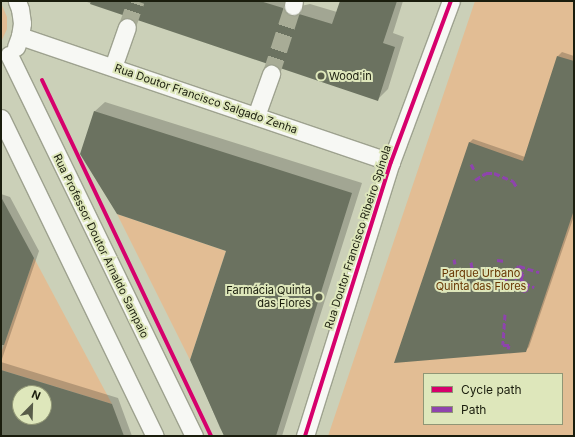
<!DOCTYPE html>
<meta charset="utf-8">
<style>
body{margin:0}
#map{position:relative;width:575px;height:437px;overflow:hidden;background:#cbd0b8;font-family:Inter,sans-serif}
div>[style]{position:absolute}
.green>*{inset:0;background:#e2bd94}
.shadow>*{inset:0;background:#0003}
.building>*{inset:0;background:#6b7260}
.street-tunnel>*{height:17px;margin-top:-8.5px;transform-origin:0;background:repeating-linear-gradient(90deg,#a8ac96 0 17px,transparent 0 25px)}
.roads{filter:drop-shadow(1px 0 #9ea28f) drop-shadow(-1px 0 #9ea28f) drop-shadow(0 1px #9ea28f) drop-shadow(0 -1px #9ea28f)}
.street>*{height:17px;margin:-8.5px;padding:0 8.5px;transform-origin:8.5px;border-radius:8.5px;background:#f7f8f4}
.quiet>*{height:3px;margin-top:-1.5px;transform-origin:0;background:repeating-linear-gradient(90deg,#8e44ad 0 6px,transparent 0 9px)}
.cycleway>*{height:4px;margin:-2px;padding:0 2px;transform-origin:2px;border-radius:2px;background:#d6006c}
.dots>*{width:11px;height:11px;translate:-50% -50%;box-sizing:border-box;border:2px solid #dee7bb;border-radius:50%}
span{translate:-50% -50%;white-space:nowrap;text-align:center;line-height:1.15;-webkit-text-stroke:4px #dee7bb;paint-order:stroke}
.poi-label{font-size:11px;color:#1a1d0d}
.left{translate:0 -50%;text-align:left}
.right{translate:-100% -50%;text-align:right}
.street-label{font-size:11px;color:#1a1d0d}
.park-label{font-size:11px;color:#693602}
.frame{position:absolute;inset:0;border:2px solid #1a1d0d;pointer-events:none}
.legend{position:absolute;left:423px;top:373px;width:140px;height:52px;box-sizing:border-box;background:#dee7bb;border:1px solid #909675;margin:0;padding:5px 7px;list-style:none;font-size:12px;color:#1a1d0d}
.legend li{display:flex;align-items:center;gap:8px;height:20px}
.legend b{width:20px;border:1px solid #909675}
.north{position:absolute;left:12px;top:385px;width:40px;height:40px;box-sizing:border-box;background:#dee7bb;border:1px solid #909675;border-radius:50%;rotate:23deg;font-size:11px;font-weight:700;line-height:16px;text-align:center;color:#1a1d0d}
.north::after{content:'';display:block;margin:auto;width:14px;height:18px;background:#585c49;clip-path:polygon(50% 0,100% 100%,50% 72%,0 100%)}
</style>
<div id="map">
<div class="green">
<div style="clip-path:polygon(evenodd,475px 1px,574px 1px,574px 436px,328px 436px,475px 1px,424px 374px,562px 374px,562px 424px,424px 424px,424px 374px)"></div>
<div style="clip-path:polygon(1px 3px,7px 17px,7px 29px,1px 42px)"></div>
<div style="clip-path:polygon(117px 214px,226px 251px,190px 360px)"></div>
<div style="clip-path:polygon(34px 258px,112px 404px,1px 370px,1px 353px)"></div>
</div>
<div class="shadow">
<div style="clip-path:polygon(84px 1px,295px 1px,301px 6px,310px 4px,337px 12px,341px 1px,403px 1px,393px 33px,404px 37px,388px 89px,378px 99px)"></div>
<div style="clip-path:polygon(562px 52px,574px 56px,574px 216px,529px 347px,525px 351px,469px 143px,473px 139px,525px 157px,558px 56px)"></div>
<div style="clip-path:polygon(105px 102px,362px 183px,282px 436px,225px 436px,220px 428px,191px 359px,228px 251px,94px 112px)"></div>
<div style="clip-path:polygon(evenodd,1px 194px,10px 197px,39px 251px,1px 362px,118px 398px,132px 436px,1px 436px,1px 194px,20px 393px,44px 393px,44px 417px,20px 417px,20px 393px)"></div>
</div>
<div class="building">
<div style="clip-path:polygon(91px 1px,260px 1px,283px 8px,286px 13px,291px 16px,299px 14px,332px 24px,340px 1px,397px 1px,383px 43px,395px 47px,378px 101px,90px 4px)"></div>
<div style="clip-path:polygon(557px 56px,574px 61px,574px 210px,526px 352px,394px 363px,469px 142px,523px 161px)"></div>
<div style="clip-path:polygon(94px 111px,352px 193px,276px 436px,224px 436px,190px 360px,226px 251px,117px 214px,80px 154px)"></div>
<div style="clip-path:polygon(1px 197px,34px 258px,4px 345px,1px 345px)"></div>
<div style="clip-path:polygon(evenodd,1px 370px,112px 404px,124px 436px,1px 436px,1px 370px,20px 393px,44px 393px,44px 417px,20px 417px,20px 393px)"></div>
</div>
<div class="street-tunnel">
<div style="left:127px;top:27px;width:28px;rotate:-71deg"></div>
<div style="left:271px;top:74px;width:71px;rotate:-72.1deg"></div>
</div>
<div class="roads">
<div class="street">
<div style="left:293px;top:6px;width:5px;rotate:-79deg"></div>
<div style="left:20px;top:36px;width:392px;rotate:18.8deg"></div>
<div style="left:16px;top:47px;width:12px;rotate:-70deg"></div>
<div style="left:20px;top:36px;width:13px;rotate:-81deg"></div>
<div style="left:22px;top:23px;width:14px;rotate:-98deg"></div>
<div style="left:20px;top:9px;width:9px;rotate:-111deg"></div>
<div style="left:9px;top:55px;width:424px;rotate:64.1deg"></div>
<div style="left:113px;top:67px;width:42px;rotate:-70.7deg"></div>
<div style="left:256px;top:116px;width:45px;rotate:-70.3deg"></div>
<div style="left:1px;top:118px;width:353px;rotate:64.2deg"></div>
<div style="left:305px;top:436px;width:287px;rotate:-72.6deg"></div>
<div style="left:391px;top:162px;width:172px;rotate:-69.6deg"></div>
</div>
</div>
<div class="quiet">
<div style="left:471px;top:164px;width:7px;rotate:63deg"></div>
<div style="left:475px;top:180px;width:13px;rotate:-32deg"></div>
<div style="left:486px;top:173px;width:8px"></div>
<div style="left:494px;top:173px;width:21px;rotate:23deg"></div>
<div style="left:513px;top:181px;width:6px;rotate:59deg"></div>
<div style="left:454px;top:259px;width:5px;rotate:79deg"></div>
<div style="left:497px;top:260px;width:8px;rotate:7deg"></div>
<div style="left:471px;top:262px;width:6px;rotate:81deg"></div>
<div style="left:516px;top:271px;width:4px;rotate:-76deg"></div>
<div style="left:517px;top:267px;width:2px;rotate:-27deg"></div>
<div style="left:519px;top:266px;width:21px;rotate:17deg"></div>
<div style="left:503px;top:274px;width:21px;rotate:17deg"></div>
<div style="left:523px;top:280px;width:3px;rotate:72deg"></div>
<div style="left:524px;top:283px;width:11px;rotate:22deg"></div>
<div style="left:500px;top:279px;width:6px;rotate:-59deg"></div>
<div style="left:503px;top:274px;width:6px;rotate:-108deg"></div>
<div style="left:499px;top:286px;width:12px;rotate:5deg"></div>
<div style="left:511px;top:287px;width:4px;rotate:-76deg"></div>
<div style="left:512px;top:283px;width:7px;rotate:-164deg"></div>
<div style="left:505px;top:281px;width:13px;rotate:-72deg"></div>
<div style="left:509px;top:269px;width:15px;rotate:16deg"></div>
<div style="left:523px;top:273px;width:13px;rotate:108deg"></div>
<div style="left:519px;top:285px;width:7px;rotate:-164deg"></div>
<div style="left:513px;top:288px;width:13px;rotate:13deg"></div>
<div style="left:526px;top:291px;width:6px;rotate:-72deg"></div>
<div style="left:505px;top:314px;width:31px;rotate:94deg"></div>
<div style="left:503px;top:345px;width:6px"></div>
<div style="left:509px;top:345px;width:4px;rotate:104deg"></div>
</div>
<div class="cycleway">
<div style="left:42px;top:80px;width:394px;rotate:64.6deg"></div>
<div style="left:305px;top:436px;width:287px;rotate:-72.6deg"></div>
<div style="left:391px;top:162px;width:172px;rotate:-69.6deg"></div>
</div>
<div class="dots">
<div style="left:321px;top:76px;background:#585c49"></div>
<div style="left:319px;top:297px;background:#585c49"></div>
</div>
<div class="poi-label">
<span class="left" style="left:329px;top:76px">Wood'in</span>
<span class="right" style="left:311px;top:297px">Farmácia Quinta<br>das Flores</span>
</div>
<div class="street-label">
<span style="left:206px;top:99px;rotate:19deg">Rua Doutor Francisco Salgado Zenha</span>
<span style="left:358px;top:237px;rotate:-72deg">Rua Doutor Francisco Ribeiro Spínola</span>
<span style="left:101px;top:246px;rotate:64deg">Rua Professor Doutor Arnaldo Sampaio</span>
</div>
<div class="park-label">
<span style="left:481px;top:280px">Parque Urbano<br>Quinta das Flores</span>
</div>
<div class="frame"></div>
<ul class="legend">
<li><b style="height:5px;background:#d6006c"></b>Cycle path</li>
<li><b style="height:5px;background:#8e44ad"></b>Path</li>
</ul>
<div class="north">N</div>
</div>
